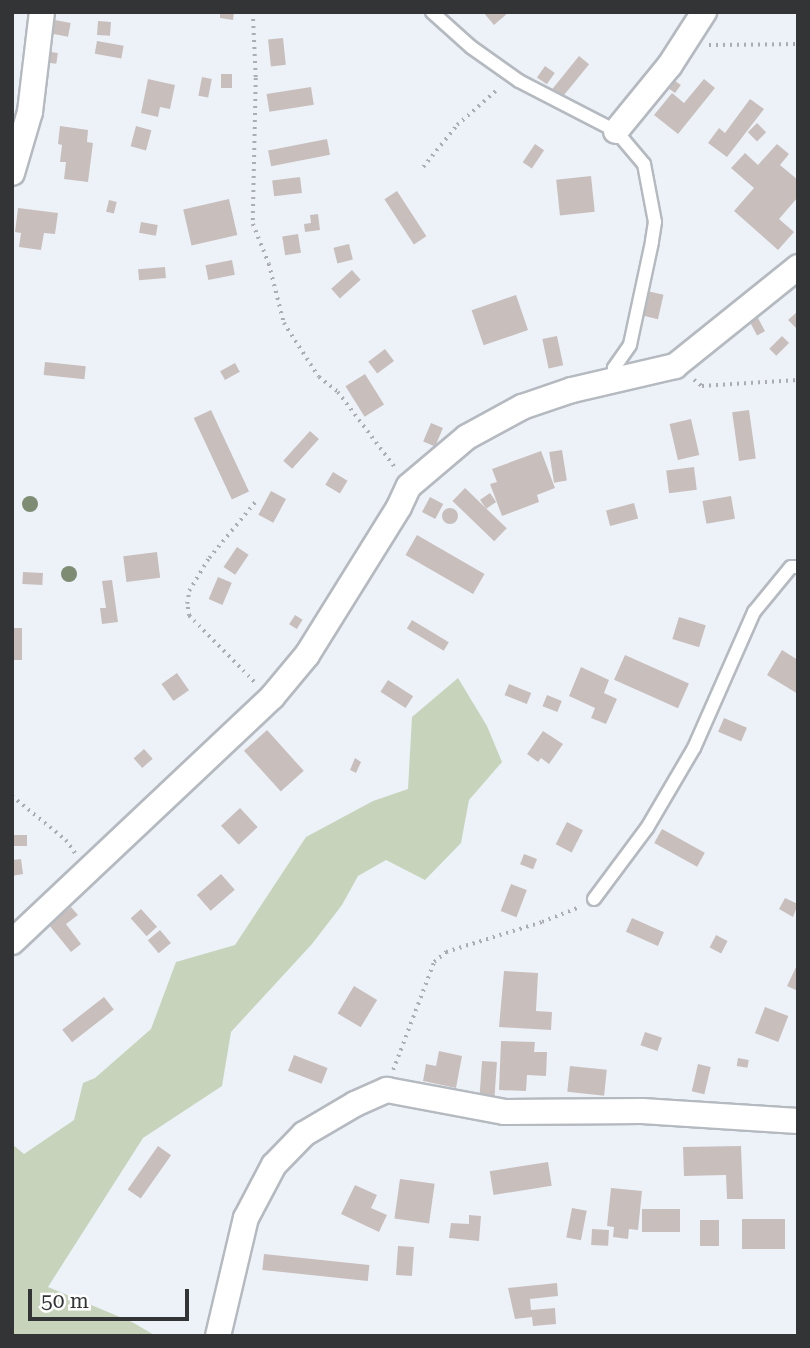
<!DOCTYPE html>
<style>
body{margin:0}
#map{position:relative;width:810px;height:1348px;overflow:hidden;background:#edf2f9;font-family:"Roboto Serif",serif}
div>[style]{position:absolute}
.green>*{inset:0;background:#c7d4bb}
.building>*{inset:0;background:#c8bfbd;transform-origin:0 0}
.round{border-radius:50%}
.path>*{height:3.5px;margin-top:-1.75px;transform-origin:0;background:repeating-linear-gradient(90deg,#aaaeb3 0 2px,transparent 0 7px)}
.roads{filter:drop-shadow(2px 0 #b5bac0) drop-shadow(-2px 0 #b5bac0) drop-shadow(0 2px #b5bac0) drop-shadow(0 -2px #b5bac0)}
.service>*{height:12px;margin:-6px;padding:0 6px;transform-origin:6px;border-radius:6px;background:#fff}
.minor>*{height:24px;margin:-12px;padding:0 12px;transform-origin:12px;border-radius:12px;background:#fff}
.trees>*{width:16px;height:16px;margin:-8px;border-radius:50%;background:#7f8c74}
span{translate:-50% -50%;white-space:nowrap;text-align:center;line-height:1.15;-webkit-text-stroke:5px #fff;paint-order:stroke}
.frame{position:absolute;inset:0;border:14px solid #323436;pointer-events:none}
.scale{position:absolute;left:28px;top:1289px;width:161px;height:32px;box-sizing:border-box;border:4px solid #323436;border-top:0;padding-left:9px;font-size:21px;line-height:24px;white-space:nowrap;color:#323436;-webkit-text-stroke:5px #fff;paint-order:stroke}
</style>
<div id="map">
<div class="green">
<div style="clip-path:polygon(458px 678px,487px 726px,502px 762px,469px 800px,461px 843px,425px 880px,386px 860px,358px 876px,342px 905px,312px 944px,231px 1032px,222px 1086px,143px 1138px,48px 1287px,132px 1322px,156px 1336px,12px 1336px,12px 1144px,24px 1154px,74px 1120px,83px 1083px,95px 1078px,151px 1029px,176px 962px,235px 945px,306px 837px,373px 801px,408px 789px,412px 717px)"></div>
</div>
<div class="building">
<div style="clip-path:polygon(220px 12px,234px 12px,233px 20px,220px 18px)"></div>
<div style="clip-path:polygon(483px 12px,509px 12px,494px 25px)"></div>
<div style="left:55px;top:20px;width:16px;height:14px;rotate:11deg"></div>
<div style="left:98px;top:21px;width:13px;height:14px;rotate:4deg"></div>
<div style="left:283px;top:38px;width:27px;height:15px;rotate:84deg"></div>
<div style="left:97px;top:41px;width:27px;height:13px;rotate:10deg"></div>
<div style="left:44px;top:51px;width:14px;height:11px;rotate:8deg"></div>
<div style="left:579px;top:56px;width:13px;height:42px;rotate:39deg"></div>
<div style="left:545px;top:66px;width:12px;height:14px;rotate:35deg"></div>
<div style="left:232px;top:74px;width:14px;height:11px;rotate:90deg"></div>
<div style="left:202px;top:77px;width:10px;height:19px;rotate:11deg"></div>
<div style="left:671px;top:78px;width:12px;height:10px;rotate:35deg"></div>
<div style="clip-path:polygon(148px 79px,175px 85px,170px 109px,160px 107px,158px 117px,141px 113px)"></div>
<div style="clip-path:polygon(704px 79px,715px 88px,678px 134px,654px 115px,672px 93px,684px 103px)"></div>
<div style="left:311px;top:87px;width:18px;height:45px;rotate:81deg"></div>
<div style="clip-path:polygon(750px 99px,764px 109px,727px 157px,708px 143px,719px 128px,725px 133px)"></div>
<div style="left:757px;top:123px;width:13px;height:13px;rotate:45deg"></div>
<div style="clip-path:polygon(60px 126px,88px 130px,87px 142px,93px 143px,88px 182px,64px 179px,66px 162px,60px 162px,62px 145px,58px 144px)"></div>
<div style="left:136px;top:126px;width:16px;height:21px;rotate:15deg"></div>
<div style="left:327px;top:139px;width:16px;height:60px;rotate:79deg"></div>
<div style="left:535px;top:144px;width:11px;height:22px;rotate:34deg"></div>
<div style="clip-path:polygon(777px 144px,789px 154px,780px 165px,798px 180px,798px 197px,779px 219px,794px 232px,778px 250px,734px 211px,754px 188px,731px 168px,745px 153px,758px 165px)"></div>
<div style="left:591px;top:176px;width:36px;height:35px;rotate:84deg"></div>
<div style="left:300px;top:177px;width:16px;height:28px;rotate:83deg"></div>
<div style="left:397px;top:191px;width:54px;height:15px;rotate:57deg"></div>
<div style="left:229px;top:199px;width:37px;height:47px;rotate:77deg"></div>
<div style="left:109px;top:200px;width:8px;height:12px;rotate:14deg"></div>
<div style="clip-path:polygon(18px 208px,58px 213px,55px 234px,44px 233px,41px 250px,19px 247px,21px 233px,15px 232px)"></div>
<div style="clip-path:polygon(318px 214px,320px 230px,305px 232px,304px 224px,311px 223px,310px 215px)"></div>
<div style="left:141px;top:222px;width:17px;height:11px;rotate:10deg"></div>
<div style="left:298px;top:234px;width:19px;height:16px;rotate:81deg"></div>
<div style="left:349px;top:244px;width:16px;height:16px;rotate:76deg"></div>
<div style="left:232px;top:260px;width:15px;height:27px;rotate:79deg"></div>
<div style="left:165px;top:267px;width:11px;height:27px;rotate:85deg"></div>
<div style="left:352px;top:270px;width:13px;height:28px;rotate:48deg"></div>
<div style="left:647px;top:291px;width:17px;height:25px;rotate:13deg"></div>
<div style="left:516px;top:295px;width:37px;height:47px;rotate:71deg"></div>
<div style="clip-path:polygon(798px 311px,798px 330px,788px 320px)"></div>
<div style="left:758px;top:318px;width:15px;height:9px;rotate:62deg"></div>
<div style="left:557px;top:336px;width:30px;height:15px;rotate:78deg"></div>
<div style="left:782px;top:336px;width:10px;height:18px;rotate:45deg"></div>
<div style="left:385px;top:349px;width:15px;height:21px;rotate:53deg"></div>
<div style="left:45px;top:362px;width:41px;height:13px;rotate:6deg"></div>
<div style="left:235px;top:363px;width:10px;height:17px;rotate:61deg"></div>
<div style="left:365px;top:374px;width:36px;height:23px;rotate:58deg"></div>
<div style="left:211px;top:410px;width:90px;height:19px;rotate:65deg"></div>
<div style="left:749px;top:410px;width:49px;height:17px;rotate:82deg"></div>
<div style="left:691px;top:419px;width:37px;height:22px;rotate:77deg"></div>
<div style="left:431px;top:423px;width:13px;height:20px;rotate:23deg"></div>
<div style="left:310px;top:431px;width:12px;height:40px;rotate:42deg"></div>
<div style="left:562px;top:450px;width:31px;height:13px;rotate:81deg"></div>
<div style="clip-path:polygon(541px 451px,555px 488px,537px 495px,539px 502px,502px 516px,490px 484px,497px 482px,492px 469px)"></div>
<div style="left:694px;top:467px;width:23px;height:28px;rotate:83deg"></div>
<div style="left:333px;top:472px;width:17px;height:15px;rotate:31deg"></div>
<div style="left:465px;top:488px;width:58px;height:18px;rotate:44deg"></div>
<div style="left:271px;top:491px;width:17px;height:27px;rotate:28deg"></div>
<div style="left:490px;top:493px;width:11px;height:12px;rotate:56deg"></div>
<div style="left:731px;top:496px;width:23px;height:29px;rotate:80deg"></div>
<div style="left:430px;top:497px;width:15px;height:17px;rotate:28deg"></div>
<div style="left:634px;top:503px;width:16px;height:29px;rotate:75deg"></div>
<div class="round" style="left:442px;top:508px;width:16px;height:16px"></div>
<div style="left:417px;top:535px;width:78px;height:23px;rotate:30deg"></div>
<div style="left:237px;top:547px;width:14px;height:24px;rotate:34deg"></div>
<div style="left:157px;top:552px;width:26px;height:34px;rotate:83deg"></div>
<div style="left:23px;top:572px;width:20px;height:12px;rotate:3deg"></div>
<div style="left:218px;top:577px;width:15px;height:24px;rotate:23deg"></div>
<div style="clip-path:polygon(112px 580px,118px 622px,102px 624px,100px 608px,106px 608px,102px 581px)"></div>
<div style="left:295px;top:615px;width:9px;height:11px;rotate:32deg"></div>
<div style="left:679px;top:617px;width:28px;height:23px;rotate:17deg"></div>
<div style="left:412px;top:620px;width:43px;height:10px;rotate:31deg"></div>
<div style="left:12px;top:628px;width:10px;height:32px"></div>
<div style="clip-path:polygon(782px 650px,798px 660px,798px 694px,767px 675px)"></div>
<div style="left:625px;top:655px;width:70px;height:27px;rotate:24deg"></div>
<div style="clip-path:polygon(581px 667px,609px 680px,604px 693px,617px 699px,606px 724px,591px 718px,595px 708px,569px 696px)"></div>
<div style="left:177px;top:673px;width:21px;height:19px;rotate:55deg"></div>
<div style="left:388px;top:680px;width:30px;height:14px;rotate:33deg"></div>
<div style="left:509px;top:684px;width:24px;height:12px;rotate:22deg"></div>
<div style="left:547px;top:695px;width:16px;height:12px;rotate:22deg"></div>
<div style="left:724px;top:718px;width:25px;height:15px;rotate:23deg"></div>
<div style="left:267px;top:730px;width:55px;height:31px;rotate:48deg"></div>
<div style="clip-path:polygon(543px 731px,563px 744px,549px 764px,541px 758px,538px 762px,527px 754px)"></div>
<div style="left:144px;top:749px;width:13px;height:14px;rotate:48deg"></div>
<div style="clip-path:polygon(355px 758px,361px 762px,356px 773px,350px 770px)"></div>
<div style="left:240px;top:808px;width:26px;height:26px;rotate:47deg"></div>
<div style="left:567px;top:822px;width:18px;height:25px;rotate:27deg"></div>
<div style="left:662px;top:829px;width:49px;height:16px;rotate:29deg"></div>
<div style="left:12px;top:835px;width:15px;height:11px"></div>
<div style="left:524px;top:854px;width:14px;height:11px;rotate:21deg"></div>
<div style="clip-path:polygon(21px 859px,23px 874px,12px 876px,12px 860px)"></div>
<div style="left:221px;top:874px;width:21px;height:32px;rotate:49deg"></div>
<div style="left:511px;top:884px;width:17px;height:29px;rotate:21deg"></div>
<div style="clip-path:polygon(785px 898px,798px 904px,793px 917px,779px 909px)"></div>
<div style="clip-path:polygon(71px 907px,78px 915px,66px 924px,81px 944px,71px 952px,49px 925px)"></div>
<div style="left:141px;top:909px;width:24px;height:14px;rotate:48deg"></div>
<div style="left:632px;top:918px;width:35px;height:15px;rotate:24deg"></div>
<div style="left:160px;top:930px;width:17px;height:16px;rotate:50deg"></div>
<div style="left:716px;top:935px;width:13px;height:14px;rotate:27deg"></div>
<div style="clip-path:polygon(798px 963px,798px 991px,787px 986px)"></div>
<div style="clip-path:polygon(504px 971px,538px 973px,536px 1011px,552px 1012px,551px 1030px,499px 1027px)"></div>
<div style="left:354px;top:986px;width:27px;height:32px;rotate:31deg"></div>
<div style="left:104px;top:997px;width:16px;height:53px;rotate:52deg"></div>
<div style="left:765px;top:1007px;width:25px;height:28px;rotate:21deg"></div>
<div style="left:645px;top:1032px;width:18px;height:14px;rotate:19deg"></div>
<div style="clip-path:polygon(501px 1041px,535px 1042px,534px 1052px,547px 1052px,546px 1076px,527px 1075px,526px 1091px,499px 1090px)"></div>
<div style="clip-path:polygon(439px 1051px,462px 1056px,456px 1088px,423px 1081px,426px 1064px,436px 1066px)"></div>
<div style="left:294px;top:1055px;width:36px;height:17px;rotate:21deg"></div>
<div style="left:738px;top:1058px;width:11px;height:8px;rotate:10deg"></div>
<div style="left:482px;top:1061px;width:15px;height:35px;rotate:4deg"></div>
<div style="left:698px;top:1064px;width:13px;height:28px;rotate:13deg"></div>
<div style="left:570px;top:1066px;width:37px;height:26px;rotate:6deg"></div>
<div style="left:158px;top:1146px;width:16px;height:53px;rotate:35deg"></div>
<div style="clip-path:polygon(741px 1146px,743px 1199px,727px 1199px,726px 1175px,684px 1176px,683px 1147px)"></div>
<div style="left:548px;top:1162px;width:24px;height:59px;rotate:81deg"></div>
<div style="left:400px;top:1179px;width:35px;height:40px;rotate:8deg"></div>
<div style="clip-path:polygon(355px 1185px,377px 1195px,371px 1208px,387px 1215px,379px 1232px,341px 1214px)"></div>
<div style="clip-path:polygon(611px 1188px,642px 1191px,638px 1230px,629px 1229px,628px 1239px,613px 1237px,614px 1227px,607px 1226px)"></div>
<div style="left:572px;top:1208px;width:15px;height:30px;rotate:11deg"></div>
<div style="left:642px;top:1209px;width:38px;height:23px"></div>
<div style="clip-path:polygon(469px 1215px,481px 1216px,479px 1241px,449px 1238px,451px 1223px,469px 1224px)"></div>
<div style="left:785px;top:1219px;width:30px;height:43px;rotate:90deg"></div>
<div style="left:700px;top:1220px;width:19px;height:26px"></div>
<div style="left:592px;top:1229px;width:17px;height:16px;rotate:3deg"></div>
<div style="left:398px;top:1246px;width:16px;height:29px;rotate:4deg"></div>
<div style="left:264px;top:1254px;width:106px;height:16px;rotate:6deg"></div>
<div style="clip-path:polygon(557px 1283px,558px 1296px,530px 1299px,531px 1310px,555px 1308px,556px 1324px,533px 1326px,532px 1317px,515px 1319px,508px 1288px)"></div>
</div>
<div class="path">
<div style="left:253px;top:12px;width:66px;rotate:87.4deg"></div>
<div style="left:256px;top:78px;width:146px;rotate:91.2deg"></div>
<div style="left:253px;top:224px;width:43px;rotate:68.2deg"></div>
<div style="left:269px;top:264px;width:61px;rotate:75.7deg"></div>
<div style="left:284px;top:323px;width:64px;rotate:57.1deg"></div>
<div style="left:319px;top:377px;width:24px;rotate:38deg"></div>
<div style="left:338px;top:392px;width:98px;rotate:52.9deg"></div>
<div style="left:709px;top:45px;width:89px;rotate:-0.6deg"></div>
<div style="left:423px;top:167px;width:54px;rotate:-51deg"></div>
<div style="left:457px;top:125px;width:56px;rotate:-41.4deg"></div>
<div style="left:694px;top:380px;width:10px;rotate:37deg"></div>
<div style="left:702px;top:386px;width:96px;rotate:-3.6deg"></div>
<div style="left:254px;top:682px;width:93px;rotate:-134.6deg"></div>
<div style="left:189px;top:616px;width:12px;rotate:-99deg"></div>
<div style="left:187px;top:604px;width:13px;rotate:-81deg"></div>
<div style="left:189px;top:591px;width:39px;rotate:-59deg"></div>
<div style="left:209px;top:558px;width:75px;rotate:-50.4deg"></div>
<div style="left:12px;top:796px;width:70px;rotate:39.2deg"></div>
<div style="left:66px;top:840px;width:16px;rotate:55deg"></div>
<div style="left:393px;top:1070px;width:116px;rotate:-69.2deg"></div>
<div style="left:434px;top:962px;width:16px;rotate:-40deg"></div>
<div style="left:446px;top:952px;width:101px;rotate:-17.4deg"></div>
<div style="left:542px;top:922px;width:41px;rotate:-21.5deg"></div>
</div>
<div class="roads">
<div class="service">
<div style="left:432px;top:12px;width:52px;rotate:41.9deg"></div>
<div style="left:471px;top:47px;width:59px;rotate:35.3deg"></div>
<div style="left:519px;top:81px;width:109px;rotate:27.3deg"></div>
<div style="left:616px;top:131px;width:43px;rotate:49.7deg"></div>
<div style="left:644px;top:164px;width:59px;rotate:79.3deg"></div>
<div style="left:655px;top:222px;width:20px;rotate:99deg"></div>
<div style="left:652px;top:242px;width:105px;rotate:102.1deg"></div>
<div style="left:630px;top:345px;width:28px;rotate:125deg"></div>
<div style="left:614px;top:368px;width:13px;rotate:94deg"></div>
<div style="left:594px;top:899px;width:89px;rotate:-53.3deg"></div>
<div style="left:647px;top:828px;width:93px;rotate:-59.6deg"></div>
<div style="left:694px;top:748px;width:149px;rotate:-66.2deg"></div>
<div style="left:754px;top:612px;width:58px;rotate:-50.6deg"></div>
<div style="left:791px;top:567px;width:7px"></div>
</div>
<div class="minor">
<div style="left:616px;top:131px;width:85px;rotate:-50.7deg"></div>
<div style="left:670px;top:65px;width:63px;rotate:-57.3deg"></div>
<div style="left:12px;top:173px;width:64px;rotate:-73.6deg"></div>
<div style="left:30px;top:112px;width:101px;rotate:-83.2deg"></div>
<div style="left:12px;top:942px;width:357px;rotate:-43.3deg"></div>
<div style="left:272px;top:697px;width:55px;rotate:-50.2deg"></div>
<div style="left:307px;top:655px;width:174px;rotate:-58.1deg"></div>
<div style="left:399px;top:507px;width:23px;rotate:-65deg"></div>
<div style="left:409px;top:486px;width:76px;rotate:-40.2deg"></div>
<div style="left:467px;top:437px;width:63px;rotate:-28.6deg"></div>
<div style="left:522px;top:407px;width:53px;rotate:-18.8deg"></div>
<div style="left:572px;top:390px;width:106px;rotate:-13.1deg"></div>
<div style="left:675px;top:366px;width:158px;rotate:-38.8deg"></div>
<div style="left:218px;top:1336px;width:121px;rotate:-76.7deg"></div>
<div style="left:246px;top:1218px;width:60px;rotate:-62.2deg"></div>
<div style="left:274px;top:1165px;width:43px;rotate:-45.9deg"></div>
<div style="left:304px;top:1134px;width:59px;rotate:-30.5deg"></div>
<div style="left:355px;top:1104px;width:35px;rotate:-24deg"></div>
<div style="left:387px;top:1090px;width:119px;rotate:10.6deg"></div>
<div style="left:504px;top:1112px;width:138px;rotate:-0.4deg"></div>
<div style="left:642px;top:1111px;width:156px;rotate:3.7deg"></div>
</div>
</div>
<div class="trees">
<div style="left:30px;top:504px"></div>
<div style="left:69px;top:574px"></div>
</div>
<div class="frame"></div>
<div class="scale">50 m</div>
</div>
